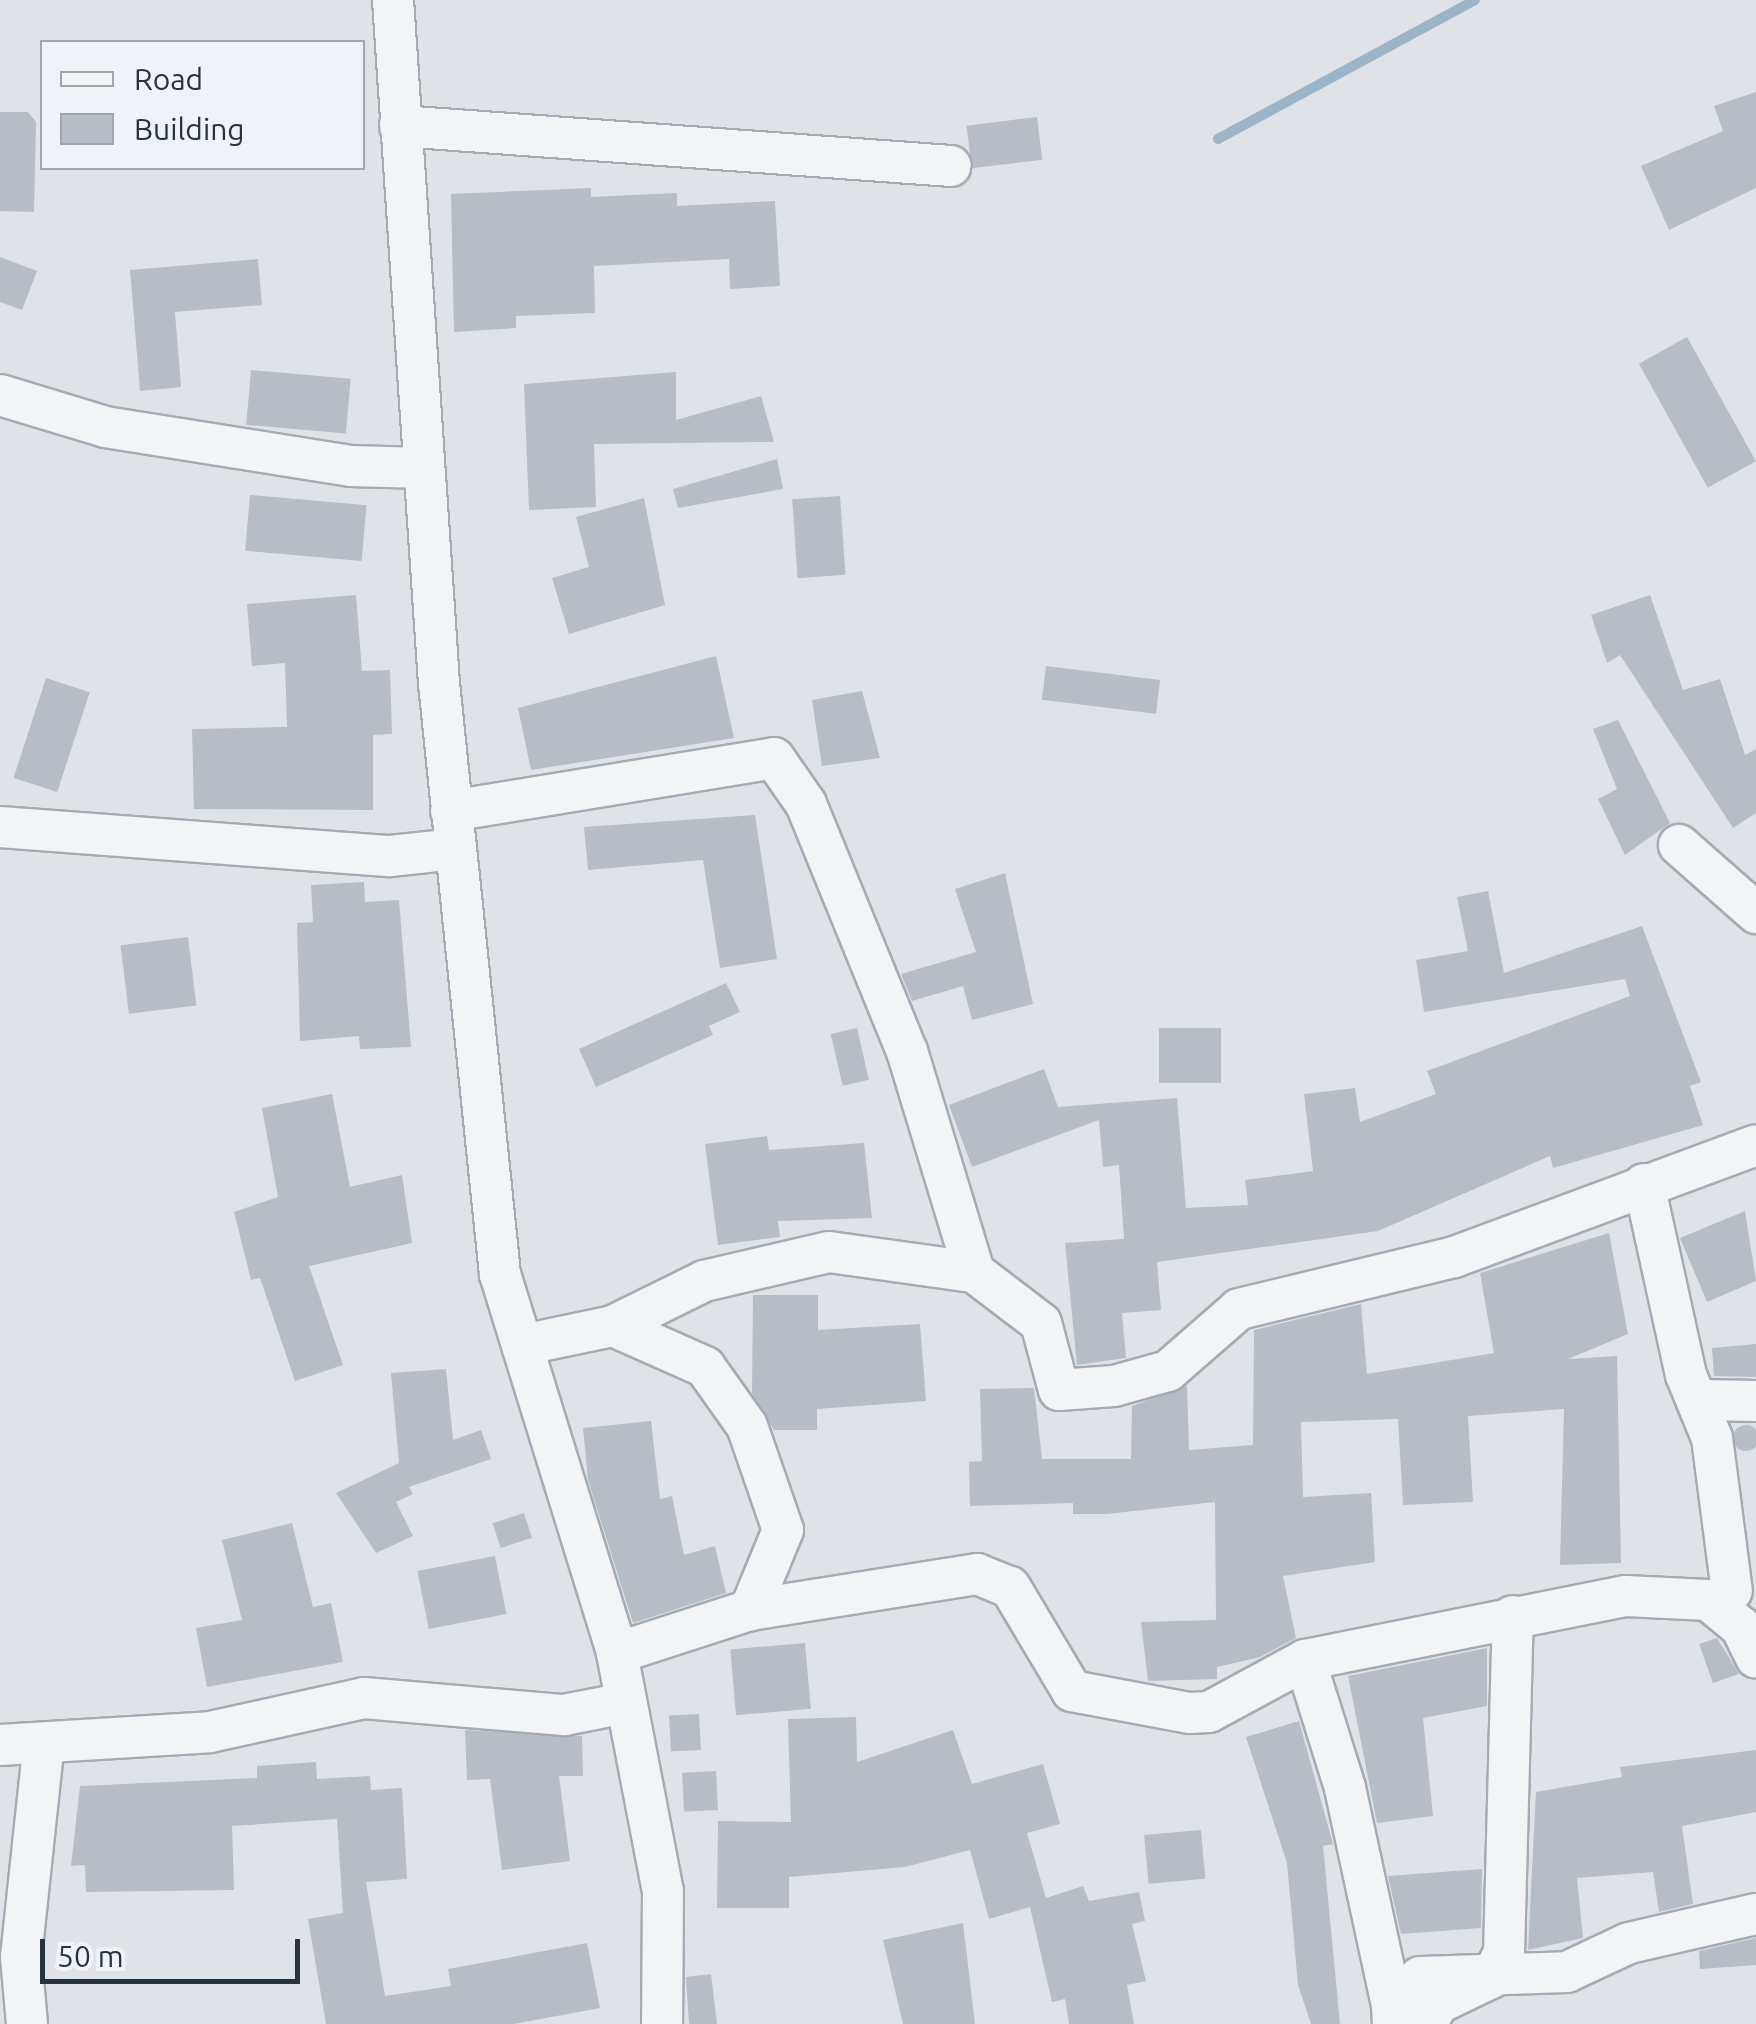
<!DOCTYPE html>
<style>
body{margin:0}
#map{position:relative;width:1756px;height:2024px;overflow:hidden;background:#dfe3e8;font-family:Ubuntu,sans-serif}
div>[style]{position:absolute}
.stream>*{height:10px;margin:-5px;padding:0 5px;transform-origin:5px;border-radius:5px;background:#9bb4c7}
.building>*{inset:0;background:#b7bdc5;transform-origin:0 0}
.round{border-radius:50%}
.roads{filter:drop-shadow(2px 0 #a5abb2) drop-shadow(-2px 0 #a5abb2) drop-shadow(0 2px #a5abb2) drop-shadow(0 -2px #a5abb2)}
.street>*{height:40px;margin:-20px;padding:0 20px;transform-origin:20px;border-radius:20px;background:#f2f4f6}
span{translate:-50% -50%;white-space:nowrap;text-align:center;line-height:1.15;-webkit-text-stroke:8px #eff2f6;paint-order:stroke}
.legend{position:absolute;left:40px;top:40px;width:325px;height:130px;box-sizing:border-box;background:#eff2f6;border:2px solid #a0a6ad;margin:0;padding:12px 18px;list-style:none;font-size:30px;color:#29333f}
.legend li{display:flex;align-items:center;gap:20px;height:50px}
.legend b{width:50px;border:2px solid #a0a6ad}
.scale{position:absolute;left:40px;top:1939px;width:260px;height:45px;box-sizing:border-box;border:5px solid #29333f;border-top:0;padding-left:12px;font-size:30px;line-height:35px;white-space:nowrap;color:#29333f;-webkit-text-stroke:8px #eff2f6;paint-order:stroke}
</style>
<div id="map">
<div class="stream">
<div style="left:1218px;top:139px;width:292px;rotate:-28.4deg"></div>
</div>
<div class="building">
<div style="clip-path:polygon(1756px 92px,1756px 188px,1669px 230px,1641px 166px,1723px 131px,1714px 106px)"></div>
<div style="clip-path:polygon(0 112px,28px 112px,36px 122px,34px 212px,0 211px)"></div>
<div style="left:1037px;top:117px;width:43px;height:71px;rotate:83deg"></div>
<div style="clip-path:polygon(591px 188px,591px 197px,677px 193px,677px 206px,775px 201px,780px 286px,730px 289px,729px 259px,594px 266px,595px 313px,516px 316px,516px 328px,454px 332px,451px 194px)"></div>
<div style="clip-path:polygon(0 257px,37px 271px,22px 310px,0 302px)"></div>
<div style="clip-path:polygon(258px 259px,262px 305px,175px 312px,181px 387px,140px 391px,130px 270px)"></div>
<div style="left:1687px;top:337px;width:142px;height:55px;rotate:61deg"></div>
<div style="left:251px;top:370px;width:100px;height:55px;rotate:5deg"></div>
<div style="clip-path:polygon(676px 372px,676px 420px,761px 396px,774px 442px,594px 444px,596px 507px,529px 510px,524px 384px)"></div>
<div style="clip-path:polygon(777px 459px,783px 489px,678px 508px,673px 489px)"></div>
<div style="left:250px;top:495px;width:117px;height:56px;rotate:5deg"></div>
<div style="left:840px;top:496px;width:79px;height:48px;rotate:86deg"></div>
<div style="clip-path:polygon(644px 498px,665px 605px,569px 634px,552px 578px,589px 567px,576px 517px)"></div>
<div style="clip-path:polygon(356px 595px,362px 671px,390px 670px,392px 734px,373px 735px,373px 810px,194px 809px,192px 729px,287px 727px,285px 663px,252px 666px,247px 604px)"></div>
<div style="clip-path:polygon(1650px 595px,1683px 690px,1720px 679px,1745px 755px,1756px 749px,1756px 813px,1733px 828px,1620px 655px,1607px 663px,1591px 615px)"></div>
<div style="clip-path:polygon(716px 656px,734px 738px,531px 770px,518px 708px)"></div>
<div style="left:1046px;top:666px;width:115px;height:34px;rotate:7deg"></div>
<div style="left:46px;top:678px;width:46px;height:105px;rotate:18deg"></div>
<div style="clip-path:polygon(862px 691px,880px 758px,822px 766px,812px 700px)"></div>
<div style="clip-path:polygon(1618px 720px,1670px 823px,1625px 855px,1598px 799px,1617px 789px,1593px 729px)"></div>
<div style="clip-path:polygon(755px 815px,777px 959px,720px 968px,703px 860px,588px 870px,584px 827px)"></div>
<div style="clip-path:polygon(1005px 873px,1033px 1004px,972px 1020px,963px 986px,912px 1001px,901px 974px,976px 952px,955px 889px)"></div>
<div style="clip-path:polygon(364px 882px,365px 902px,399px 900px,411px 1047px,360px 1049px,359px 1036px,300px 1041px,297px 923px,313px 922px,311px 885px)"></div>
<div style="clip-path:polygon(1488px 891px,1504px 973px,1642px 926px,1701px 1082px,1690px 1086px,1703px 1125px,1553px 1168px,1550px 1156px,1378px 1231px,1157px 1262px,1161px 1310px,1122px 1313px,1126px 1358px,1077px 1365px,1065px 1243px,1124px 1239px,1119px 1165px,1103px 1167px,1099px 1120px,972px 1167px,949px 1105px,1044px 1069px,1058px 1107px,1177px 1098px,1186px 1208px,1248px 1205px,1245px 1180px,1313px 1171px,1304px 1094px,1355px 1088px,1360px 1122px,1436px 1094px,1427px 1071px,1630px 996px,1625px 979px,1424px 1012px,1416px 960px,1468px 951px,1457px 897px)"></div>
<div style="left:188px;top:937px;width:69px;height:68px;rotate:83deg"></div>
<div style="clip-path:polygon(726px 983px,740px 1012px,709px 1026px,713px 1035px,596px 1087px,579px 1049px)"></div>
<div style="left:857px;top:1028px;width:53px;height:27px;rotate:77deg"></div>
<div style="left:1159px;top:1028px;width:62px;height:55px"></div>
<div style="clip-path:polygon(332px 1094px,350px 1187px,402px 1175px,412px 1243px,309px 1266px,343px 1365px,295px 1381px,260px 1278px,251px 1280px,234px 1212px,278px 1197px,262px 1108px)"></div>
<div style="clip-path:polygon(767px 1136px,769px 1150px,864px 1143px,872px 1218px,778px 1221px,780px 1237px,718px 1245px,705px 1144px)"></div>
<div style="clip-path:polygon(1745px 1211px,1756px 1281px,1707px 1302px,1680px 1238px)"></div>
<div style="clip-path:polygon(1609px 1233px,1628px 1334px,1568px 1359px,1617px 1356px,1621px 1563px,1560px 1565px,1564px 1409px,1468px 1416px,1473px 1502px,1403px 1505px,1398px 1419px,1301px 1422px,1303px 1497px,1371px 1493px,1375px 1562px,1283px 1576px,1296px 1638px,1260px 1657px,1217px 1667px,1217px 1679px,1148px 1681px,1141px 1622px,1216px 1620px,1215px 1502px,1107px 1514px,1073px 1514px,1073px 1503px,970px 1506px,969px 1462px,982px 1461px,980px 1389px,1034px 1388px,1042px 1459px,1131px 1459px,1132px 1406px,1187px 1386px,1189px 1450px,1253px 1445px,1254px 1330px,1361px 1304px,1367px 1374px,1494px 1353px,1480px 1273px)"></div>
<div style="clip-path:polygon(753px 1295px,818px 1295px,818px 1330px,920px 1324px,926px 1401px,817px 1409px,817px 1430px,774px 1430px,752px 1393px)"></div>
<div style="clip-path:polygon(1756px 1344px,1756px 1377px,1714px 1376px,1712px 1348px)"></div>
<div style="clip-path:polygon(446px 1369px,453px 1440px,481px 1430px,491px 1459px,409px 1487px,413px 1494px,396px 1502px,413px 1536px,376px 1553px,336px 1493px,399px 1463px,391px 1373px)"></div>
<div style="clip-path:polygon(651px 1421px,660px 1499px,672px 1496px,684px 1555px,715px 1546px,726px 1593px,633px 1623px,588px 1480px,583px 1428px)"></div>
<div class="round" style="left:1733px;top:1425px;width:26px;height:26px"></div>
<div style="left:524px;top:1513px;width:26px;height:33px;rotate:72deg"></div>
<div style="clip-path:polygon(292px 1523px,313px 1607px,331px 1603px,343px 1662px,207px 1687px,196px 1628px,242px 1620px,222px 1540px)"></div>
<div style="left:495px;top:1556px;width:59px;height:79px;rotate:79deg"></div>
<div style="clip-path:polygon(1717px 1638px,1739px 1674px,1713px 1683px,1699px 1644px)"></div>
<div style="left:805px;top:1643px;width:66px;height:75px;rotate:85deg"></div>
<div style="clip-path:polygon(1487px 1648px,1487px 1706px,1423px 1718px,1433px 1816px,1377px 1823px,1348px 1676px)"></div>
<div style="left:699px;top:1714px;width:36px;height:30px;rotate:87deg"></div>
<div style="clip-path:polygon(856px 1717px,857px 1762px,953px 1730px,972px 1784px,1043px 1764px,1060px 1824px,1027px 1833px,1046px 1898px,1083px 1886px,1089px 1901px,1139px 1892px,1145px 1921px,1132px 1924px,1146px 1981px,1127px 1985px,1134px 2024px,1069px 2024px,1065px 1999px,1052px 2002px,1030px 1907px,989px 1919px,970px 1850px,905px 1867px,789px 1877px,789px 1908px,717px 1908px,718px 1821px,791px 1822px,788px 1719px)"></div>
<div style="clip-path:polygon(1299px 1721px,1333px 1844px,1323px 1846px,1340px 2024px,1311px 2024px,1298px 1985px,1287px 1863px,1246px 1737px)"></div>
<div style="clip-path:polygon(465px 1730px,582px 1736px,583px 1776px,559px 1776px,570px 1861px,502px 1870px,490px 1779px,467px 1780px)"></div>
<div style="clip-path:polygon(1756px 1750px,1756px 1812px,1682px 1826px,1693px 1904px,1659px 1912px,1653px 1872px,1577px 1878px,1583px 1938px,1528px 1950px,1536px 1792px,1622px 1777px,1620px 1767px)"></div>
<div style="clip-path:polygon(316px 1762px,317px 1779px,370px 1776px,371px 1790px,402px 1788px,407px 1879px,366px 1882px,385px 1996px,451px 1986px,448px 1969px,587px 1943px,600px 2008px,514px 2024px,326px 2024px,308px 1919px,343px 1913px,337px 1819px,232px 1826px,234px 1890px,86px 1892px,85px 1865px,71px 1866px,80px 1786px,257px 1778px,257px 1766px)"></div>
<div style="left:716px;top:1771px;width:39px;height:34px;rotate:87deg"></div>
<div style="left:1201px;top:1830px;width:49px;height:57px;rotate:85deg"></div>
<div style="clip-path:polygon(1482px 1869px,1481px 1928px,1401px 1934px,1388px 1876px)"></div>
<div style="clip-path:polygon(963px 1923px,975px 2024px,903px 2024px,883px 1940px)"></div>
<div style="clip-path:polygon(1756px 1938px,1756px 1965px,1700px 1969px,1699px 1951px)"></div>
<div style="clip-path:polygon(711px 1974px,717px 2024px,689px 2024px,686px 1977px)"></div>
</div>
<div class="roads">
<div class="street">
<div style="left:393px;top:0;width:685px;rotate:86.15deg"></div>
<div style="left:439px;top:683px;width:594px;rotate:84.11deg"></div>
<div style="left:500px;top:1274px;width:397px;rotate:72.8deg"></div>
<div style="left:617px;top:1653px;width:242px;rotate:79.1deg"></div>
<div style="left:663px;top:1891px;width:133px;rotate:90.4deg"></div>
<div style="left:400px;top:126px;width:552px;rotate:4.15deg"></div>
<div style="left:0;top:395px;width:110px;rotate:16.9deg"></div>
<div style="left:105px;top:427px;width:249px;rotate:9deg"></div>
<div style="left:351px;top:466px;width:72px;rotate:1.6deg"></div>
<div style="left:451px;top:811px;width:327px;rotate:-9.3deg"></div>
<div style="left:774px;top:758px;width:56px;rotate:55.2deg"></div>
<div style="left:806px;top:804px;width:267px;rotate:67.8deg"></div>
<div style="left:907px;top:1051px;width:231px;rotate:73.1deg"></div>
<div style="left:0;top:827px;width:391px;rotate:4.3deg"></div>
<div style="left:390px;top:856px;width:65px;rotate:-6.1deg"></div>
<div style="left:1679px;top:845px;width:103px;rotate:41.4deg"></div>
<div style="left:1644px;top:1184px;width:196px;rotate:77.6deg"></div>
<div style="left:1686px;top:1375px;width:68px;rotate:67.6deg"></div>
<div style="left:1712px;top:1438px;width:154px;rotate:82.6deg"></div>
<div style="left:613px;top:1326px;width:101px;rotate:24deg"></div>
<div style="left:705px;top:1367px;width:72px;rotate:54.6deg"></div>
<div style="left:747px;top:1426px;width:110px;rotate:70.9deg"></div>
<div style="left:783px;top:1530px;width:87px;rotate:112.4deg"></div>
<div style="left:522px;top:1345px;width:93px;rotate:-11.8deg"></div>
<div style="left:613px;top:1326px;width:102px;rotate:-26.3deg"></div>
<div style="left:704px;top:1281px;width:128px;rotate:-13.1deg"></div>
<div style="left:829px;top:1252px;width:146px;rotate:7.9deg"></div>
<div style="left:974px;top:1272px;width:84px;rotate:37.3deg"></div>
<div style="left:1041px;top:1323px;width:69px;rotate:75deg"></div>
<div style="left:1059px;top:1390px;width:55px;rotate:-4.2deg"></div>
<div style="left:1114px;top:1386px;width:56px;rotate:-15.5deg"></div>
<div style="left:1168px;top:1371px;width:94px;rotate:-41.1deg"></div>
<div style="left:1239px;top:1309px;width:221px;rotate:-13.6deg"></div>
<div style="left:1454px;top:1257px;width:322px;rotate:-20.3deg"></div>
<div style="left:1700px;top:1400px;width:56px;rotate:1deg"></div>
<div style="left:617px;top:1653px;width:140px;rotate:-17.9deg"></div>
<div style="left:750px;top:1610px;width:230px;rotate:-9deg"></div>
<div style="left:977px;top:1574px;width:35px;rotate:22deg"></div>
<div style="left:1010px;top:1587px;width:121px;rotate:59.2deg"></div>
<div style="left:1072px;top:1691px;width:120px;rotate:10.6deg"></div>
<div style="left:1190px;top:1713px;width:19px;rotate:-3deg"></div>
<div style="left:1209px;top:1712px;width:109px;rotate:-28.4deg"></div>
<div style="left:1305px;top:1660px;width:327px;rotate:-11.3deg"></div>
<div style="left:1626px;top:1596px;width:82px;rotate:2.8deg"></div>
<div style="left:1708px;top:1600px;width:43px;rotate:39.3deg"></div>
<div style="left:1741px;top:1627px;width:34px;rotate:64deg"></div>
<div style="left:1305px;top:1660px;width:134px;rotate:72.6deg"></div>
<div style="left:1345px;top:1788px;width:223px;rotate:77.8deg"></div>
<div style="left:0;top:1745px;width:210px;rotate:-3.5deg"></div>
<div style="left:210px;top:1732px;width:158px;rotate:-12.4deg"></div>
<div style="left:364px;top:1698px;width:201px;rotate:4.9deg"></div>
<div style="left:564px;top:1715px;width:62px;rotate:-11.1deg"></div>
<div style="left:27px;top:2024px;width:67px;rotate:-95.1deg"></div>
<div style="left:21px;top:1957px;width:215px;rotate:-83.9deg"></div>
<div style="left:1393px;top:2024px;width:18px;rotate:-93deg"></div>
<div style="left:1392px;top:2006px;width:40px;rotate:-46deg"></div>
<div style="left:1420px;top:1977px;width:147px;rotate:-1.9deg"></div>
<div style="left:1567px;top:1972px;width:68px;rotate:-25.1deg"></div>
<div style="left:1629px;top:1943px;width:130px;rotate:-12.9deg"></div>
<div style="left:1427px;top:2024px;width:22px;rotate:-63deg"></div>
<div style="left:1437px;top:2004px;width:60px;rotate:-25.7deg"></div>
<div style="left:1491px;top:1978px;width:28px;rotate:-63deg"></div>
<div style="left:1504px;top:1953px;width:337px;rotate:-88.5deg"></div>
</div>
</div>
<ul class="legend">
<li><b style="height:12px;background:#f2f4f6"></b>Road</li>
<li><b style="height:28px;background:#b7bdc5"></b>Building</li>
</ul>
<div class="scale">50 m</div>
</div>
